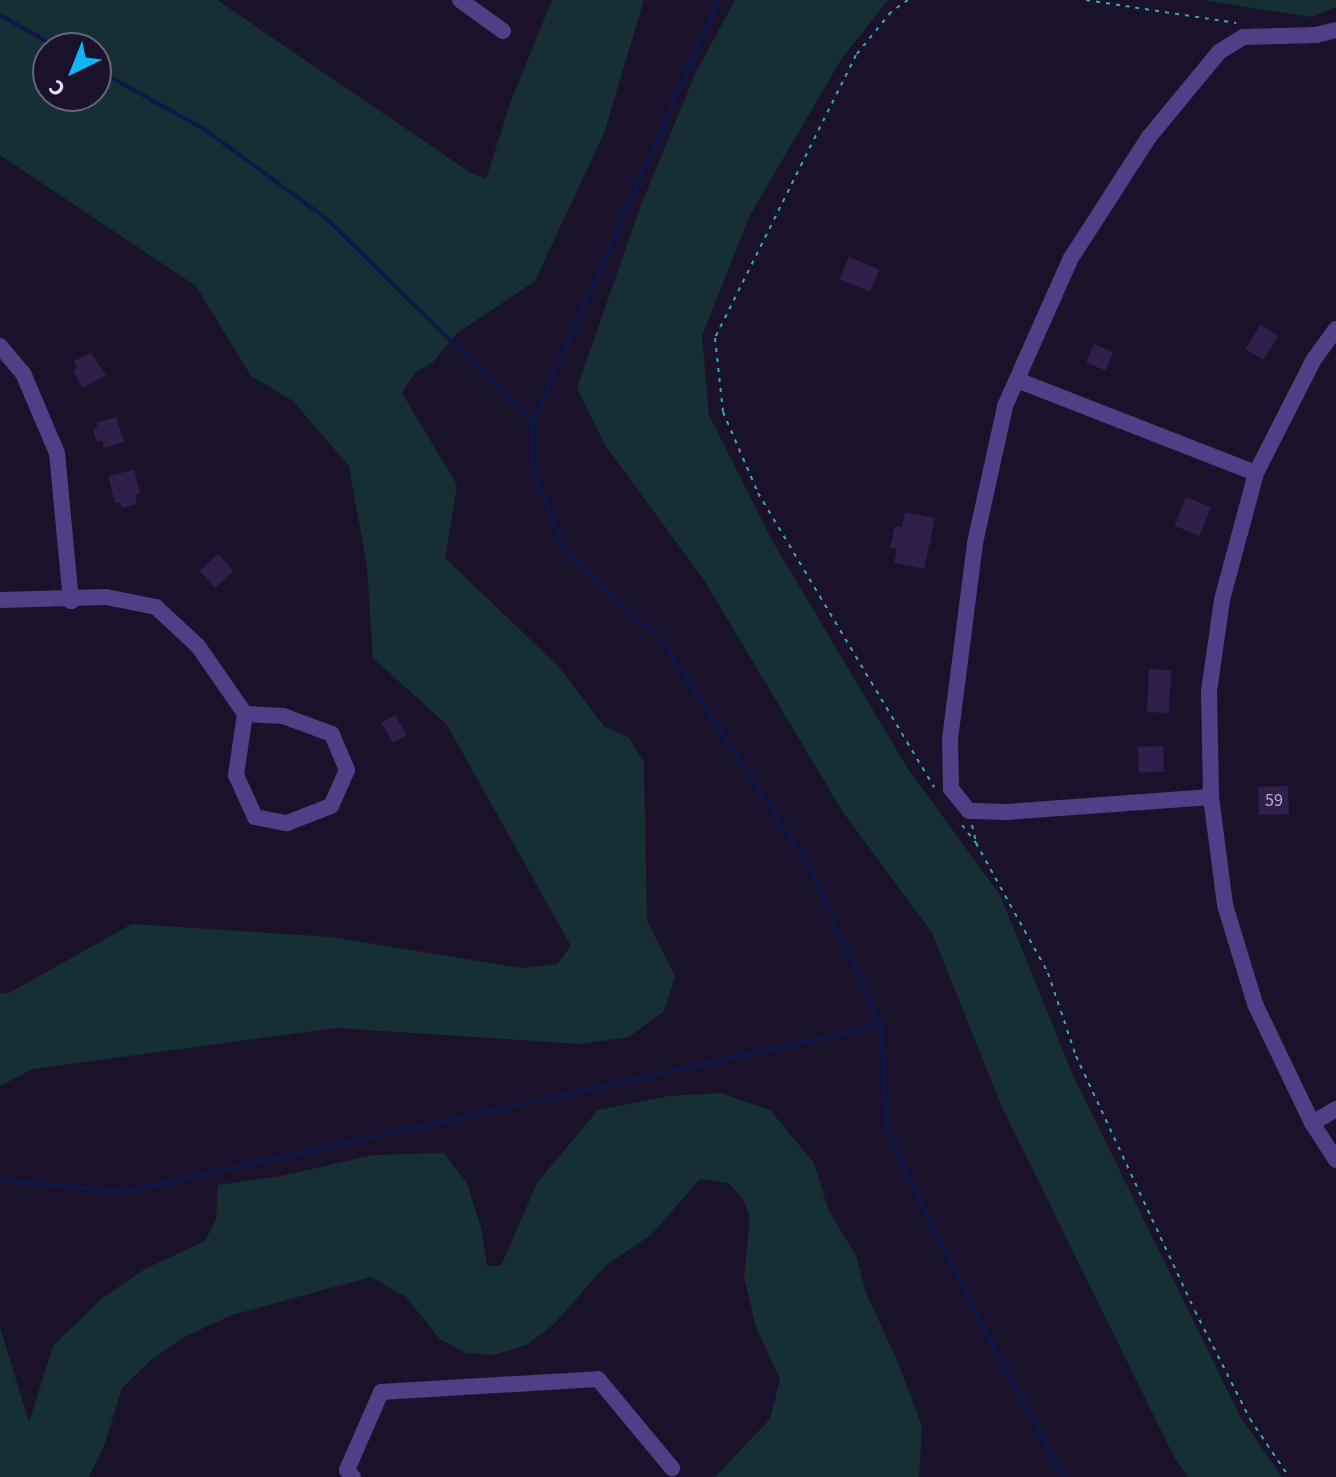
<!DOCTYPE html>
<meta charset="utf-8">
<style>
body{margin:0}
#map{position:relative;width:1336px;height:1477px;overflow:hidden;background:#1a122a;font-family:"Source Sans 3",sans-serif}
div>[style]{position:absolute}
.green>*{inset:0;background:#152f34}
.stream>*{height:4px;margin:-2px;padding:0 2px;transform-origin:2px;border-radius:2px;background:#0d1848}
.building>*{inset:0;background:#2f1f4a;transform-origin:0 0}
.path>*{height:2px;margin-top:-1px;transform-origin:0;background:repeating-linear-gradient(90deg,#36a8b8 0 4px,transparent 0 10px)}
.minor>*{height:16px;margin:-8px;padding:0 8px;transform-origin:8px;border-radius:8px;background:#4f3f87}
span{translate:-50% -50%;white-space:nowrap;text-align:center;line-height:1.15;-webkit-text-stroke:6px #1a122a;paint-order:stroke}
.number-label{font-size:18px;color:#b8add1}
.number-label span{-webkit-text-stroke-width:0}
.north{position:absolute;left:32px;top:32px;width:80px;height:80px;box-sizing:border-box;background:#1a122a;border:2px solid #6c637f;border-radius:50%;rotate:223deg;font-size:22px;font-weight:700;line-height:32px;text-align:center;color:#e6dcfe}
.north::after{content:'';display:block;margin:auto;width:28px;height:36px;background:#10b5f6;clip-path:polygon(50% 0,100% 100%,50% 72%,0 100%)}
</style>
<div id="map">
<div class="green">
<div style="clip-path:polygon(evenodd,0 0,217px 0,471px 173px,486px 179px,511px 101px,552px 0,644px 0,604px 133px,535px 281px,457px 333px,433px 362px,415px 373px,402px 393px,457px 485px,445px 558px,558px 666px,604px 726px,629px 738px,644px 763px,647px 921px,675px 976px,664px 1011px,629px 1037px,581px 1044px,336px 1028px,33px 1069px,0 1086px,0 994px,9px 993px,132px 924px,332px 937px,521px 968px,557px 964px,571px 946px,447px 725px,373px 658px,367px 567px,349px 466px,293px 401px,251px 376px,196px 286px,0 155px,0 0,48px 48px,96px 48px,96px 96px,48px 96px,48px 48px)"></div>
<div style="clip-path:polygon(735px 0,888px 0,842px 58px,749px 217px,702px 336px,709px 415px,773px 542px,908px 769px,1000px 895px,1072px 1073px,1241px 1418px,1282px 1477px,1188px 1477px,1174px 1457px,1001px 1105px,932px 933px,843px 812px,704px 580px,605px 445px,577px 388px,641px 205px,696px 72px)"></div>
<div style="clip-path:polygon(1202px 0,1336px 0,1336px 7px,1311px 17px)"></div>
<div style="clip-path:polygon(721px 1093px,770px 1110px,814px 1163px,828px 1209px,856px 1256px,866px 1293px,896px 1358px,922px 1426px,919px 1477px,715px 1477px,770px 1419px,780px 1379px,756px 1327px,744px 1277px,750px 1218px,744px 1201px,729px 1183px,700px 1179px,651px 1235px,605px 1266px,555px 1323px,527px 1345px,493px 1355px,466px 1353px,440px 1339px,406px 1297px,371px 1277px,232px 1315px,184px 1337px,151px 1360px,122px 1388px,104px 1446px,89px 1477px,0 1477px,0 1327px,29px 1422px,53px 1346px,101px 1299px,145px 1269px,205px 1241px,216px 1220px,218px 1185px,281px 1176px,373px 1155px,444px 1153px,467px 1183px,481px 1228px,487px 1266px,501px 1266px,537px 1183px,598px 1110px,669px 1096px)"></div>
</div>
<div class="stream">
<div style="left:0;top:15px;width:67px;rotate:29.6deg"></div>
<div style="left:96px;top:69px;width:124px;rotate:29.1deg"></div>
<div style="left:204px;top:129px;width:152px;rotate:36.2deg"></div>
<div style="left:327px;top:219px;width:289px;rotate:44.6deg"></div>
<div style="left:533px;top:422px;width:47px;rotate:90deg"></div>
<div style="left:533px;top:469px;width:88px;rotate:68.7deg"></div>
<div style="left:565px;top:551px;width:132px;rotate:42.9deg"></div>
<div style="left:662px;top:641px;width:267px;rotate:56.9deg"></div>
<div style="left:808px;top:865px;width:176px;rotate:65.5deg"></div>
<div style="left:881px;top:1025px;width:103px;rotate:86.7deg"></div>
<div style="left:887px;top:1128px;width:107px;rotate:65.8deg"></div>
<div style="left:931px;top:1226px;width:284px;rotate:62.3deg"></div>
<div style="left:533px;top:422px;width:461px;rotate:-66.3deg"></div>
<div style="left:0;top:1180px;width:125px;rotate:5.5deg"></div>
<div style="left:124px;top:1192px;width:775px;rotate:-12.44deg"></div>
</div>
<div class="building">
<div style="left:849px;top:257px;width:33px;height:24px;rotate:23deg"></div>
<div style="left:1260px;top:325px;width:21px;height:28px;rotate:31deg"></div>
<div style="left:1094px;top:344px;width:21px;height:20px;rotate:23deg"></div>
<div style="clip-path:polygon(91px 353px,106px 375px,82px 388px,73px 370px,77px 368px,74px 361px)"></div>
<div style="clip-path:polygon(116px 417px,124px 442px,105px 448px,102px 441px,97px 442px,93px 430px,98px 428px,96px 423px)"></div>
<div style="clip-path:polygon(134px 470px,140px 493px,135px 495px,137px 504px,122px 508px,120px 502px,115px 503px,108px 476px)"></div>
<div style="left:1186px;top:497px;width:27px;height:31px;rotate:22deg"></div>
<div style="clip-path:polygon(905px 512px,935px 518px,924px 569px,894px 563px,897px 549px,890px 548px,895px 526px,902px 527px)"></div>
<div style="left:218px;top:554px;width:23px;height:25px;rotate:47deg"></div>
<div style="left:1149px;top:669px;width:22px;height:43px;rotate:3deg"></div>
<div style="left:395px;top:715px;width:23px;height:16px;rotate:59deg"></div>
<div style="left:1163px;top:746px;width:26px;height:25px;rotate:88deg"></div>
<div style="left:1288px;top:786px;width:28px;height:30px;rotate:88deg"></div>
</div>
<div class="path">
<div style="left:908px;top:0;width:21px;rotate:145deg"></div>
<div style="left:891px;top:12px;width:55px;rotate:129.1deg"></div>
<div style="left:856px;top:55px;width:316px;rotate:116.5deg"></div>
<div style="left:715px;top:338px;width:74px;rotate:83.8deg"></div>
<div style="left:723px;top:412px;width:88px;rotate:66.6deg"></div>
<div style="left:758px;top:493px;width:343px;rotate:59.1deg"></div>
<div style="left:1086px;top:0;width:152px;rotate:8.7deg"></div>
<div style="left:962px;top:825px;width:23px;rotate:52deg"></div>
<div style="left:972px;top:825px;width:18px;rotate:77deg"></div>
<div style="left:976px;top:843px;width:149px;rotate:61deg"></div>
<div style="left:1048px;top:973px;width:88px;rotate:71.4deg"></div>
<div style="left:1076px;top:1056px;width:281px;rotate:65deg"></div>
<div style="left:1195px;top:1311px;width:121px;rotate:63deg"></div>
<div style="left:1250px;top:1419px;width:70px;rotate:56.1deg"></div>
</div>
<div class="minor">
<div style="left:460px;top:0;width:53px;rotate:35.8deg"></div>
<div style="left:1336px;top:329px;width:39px;rotate:126deg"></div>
<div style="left:1313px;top:361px;width:126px;rotate:117deg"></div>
<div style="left:1256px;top:473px;width:131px;rotate:105deg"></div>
<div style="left:1222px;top:600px;width:92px;rotate:98.1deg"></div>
<div style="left:1209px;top:691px;width:106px;rotate:88.9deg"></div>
<div style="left:1211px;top:797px;width:109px;rotate:82.6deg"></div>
<div style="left:1225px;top:905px;width:103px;rotate:73.1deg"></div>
<div style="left:1255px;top:1004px;width:132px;rotate:64.4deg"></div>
<div style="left:1312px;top:1123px;width:44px;rotate:57deg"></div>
<div style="left:0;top:346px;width:35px;rotate:50deg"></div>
<div style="left:23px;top:373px;width:87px;rotate:67deg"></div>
<div style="left:57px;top:453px;width:149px;rotate:84.6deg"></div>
<div style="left:1017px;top:380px;width:256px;rotate:21.3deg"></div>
<div style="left:0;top:600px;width:106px;rotate:-1.6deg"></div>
<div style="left:106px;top:597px;width:51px;rotate:11.3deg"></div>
<div style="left:156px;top:607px;width:57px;rotate:42.9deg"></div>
<div style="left:198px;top:646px;width:83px;rotate:55.3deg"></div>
<div style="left:245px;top:714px;width:62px;rotate:98.4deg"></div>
<div style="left:236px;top:775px;width:46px;rotate:65.7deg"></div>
<div style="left:255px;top:817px;width:33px;rotate:11deg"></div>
<div style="left:287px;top:823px;width:47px;rotate:-21.1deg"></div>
<div style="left:331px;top:806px;width:39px;rotate:-66deg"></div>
<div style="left:347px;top:770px;width:39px;rotate:-113deg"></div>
<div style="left:332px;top:734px;width:52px;rotate:-159.8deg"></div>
<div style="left:283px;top:716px;width:38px;rotate:-177deg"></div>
<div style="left:1211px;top:797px;width:207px;rotate:175.8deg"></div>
<div style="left:1005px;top:812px;width:36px;rotate:-178deg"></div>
<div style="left:969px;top:811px;width:28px;rotate:-129deg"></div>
<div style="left:951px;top:789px;width:50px;rotate:-91.1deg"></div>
<div style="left:950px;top:739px;width:198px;rotate:-82.7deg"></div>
<div style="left:975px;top:543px;width:140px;rotate:-77.6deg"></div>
<div style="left:1005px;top:406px;width:162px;rotate:-66deg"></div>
<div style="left:1071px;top:258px;width:144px;rotate:-57.2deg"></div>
<div style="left:1149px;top:137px;width:110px;rotate:-50.5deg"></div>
<div style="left:1219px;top:52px;width:28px;rotate:-32deg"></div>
<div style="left:1243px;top:37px;width:73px;rotate:-1.6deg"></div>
<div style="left:1316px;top:35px;width:21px;rotate:-14deg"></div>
<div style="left:1312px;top:1123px;width:28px;rotate:-30deg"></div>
<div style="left:353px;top:1477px;width:9px;rotate:-131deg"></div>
<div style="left:347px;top:1470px;width:85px;rotate:-66.4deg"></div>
<div style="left:381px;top:1392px;width:217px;rotate:-3.4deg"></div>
<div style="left:598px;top:1379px;width:116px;rotate:50.3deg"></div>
</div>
<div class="number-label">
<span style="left:1274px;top:801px">59</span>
</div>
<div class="north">С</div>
</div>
